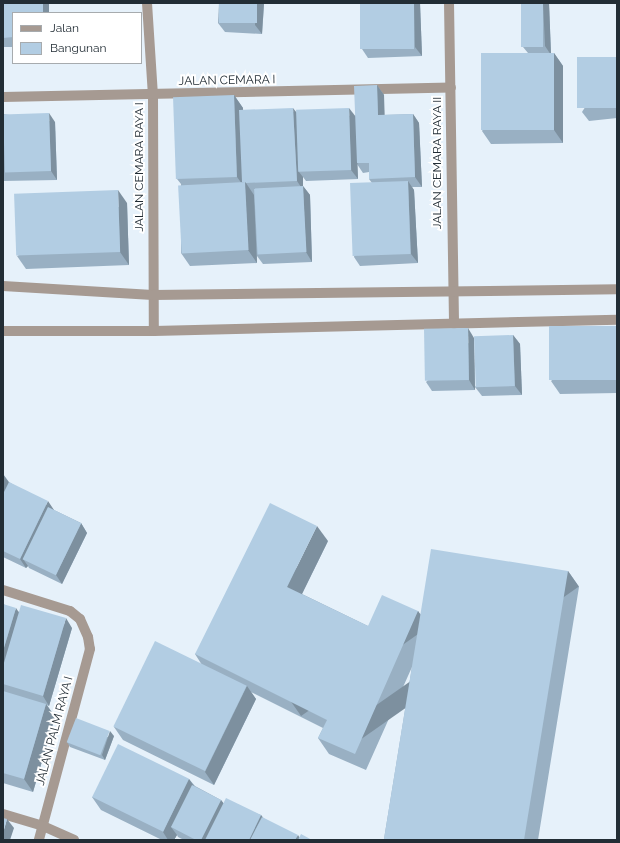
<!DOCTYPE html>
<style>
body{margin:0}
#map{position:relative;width:620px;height:843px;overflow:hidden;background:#e6f1fa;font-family:Raleway,sans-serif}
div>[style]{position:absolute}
.street>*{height:10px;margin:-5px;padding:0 5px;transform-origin:5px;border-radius:5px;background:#a69a92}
.wall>*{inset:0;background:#99b0c3}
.shaded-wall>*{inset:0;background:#7d909f;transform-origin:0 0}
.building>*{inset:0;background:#b2cde3;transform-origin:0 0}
span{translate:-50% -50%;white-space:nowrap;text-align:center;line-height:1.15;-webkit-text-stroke:4px #fff;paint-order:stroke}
.street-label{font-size:12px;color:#222d35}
.frame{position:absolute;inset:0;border:4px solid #222d35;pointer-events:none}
.legend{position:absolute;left:12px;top:12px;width:130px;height:52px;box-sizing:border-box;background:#fff;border:1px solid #a7abae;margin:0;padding:5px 7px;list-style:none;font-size:12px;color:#222d35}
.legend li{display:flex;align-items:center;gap:8px;height:20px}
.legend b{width:20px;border:1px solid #a7abae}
</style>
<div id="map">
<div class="street">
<div style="left:147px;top:3px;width:93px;rotate:86.3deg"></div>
<div style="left:153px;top:96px;width:235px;rotate:89.8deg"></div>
<div style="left:449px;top:3px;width:321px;rotate:89.1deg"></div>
<div style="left:3px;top:97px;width:448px;rotate:-1.2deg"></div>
<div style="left:3px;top:286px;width:150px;rotate:3.4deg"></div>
<div style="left:153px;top:295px;width:464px;rotate:-0.7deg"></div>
<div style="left:3px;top:331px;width:151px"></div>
<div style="left:154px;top:331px;width:463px;rotate:-1.4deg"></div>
<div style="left:3px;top:590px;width:70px;rotate:17.4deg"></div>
<div style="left:70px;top:611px;width:13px;rotate:39deg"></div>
<div style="left:80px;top:619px;width:20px;rotate:66deg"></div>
<div style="left:88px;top:637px;width:12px;rotate:81deg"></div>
<div style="left:90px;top:649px;width:198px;rotate:105deg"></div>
<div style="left:3px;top:814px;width:42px;rotate:16.7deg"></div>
<div style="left:43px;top:826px;width:34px;rotate:24deg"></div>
</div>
<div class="wall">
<div style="clip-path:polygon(3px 3px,49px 3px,49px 13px,13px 13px,13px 47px,3px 47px)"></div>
<div style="clip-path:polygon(219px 3px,264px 3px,262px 34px,225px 32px,218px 23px)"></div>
<div style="clip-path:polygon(360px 3px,420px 3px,422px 56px,368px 58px,362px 49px)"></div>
<div style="clip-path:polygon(521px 3px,549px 3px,551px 53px,554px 53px,563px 66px,563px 143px,491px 144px,482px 131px,528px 53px,523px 47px)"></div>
<div style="clip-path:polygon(617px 57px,617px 118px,589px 121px,582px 112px)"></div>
<div style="clip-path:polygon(377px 85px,384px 95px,384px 115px,413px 114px,419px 123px,422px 187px,412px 187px,414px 190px,418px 263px,360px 266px,354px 257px,372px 183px,369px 179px,369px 172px,363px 173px,357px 164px,358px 179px,306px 181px,303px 177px,303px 186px,310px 195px,312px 262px,263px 264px,257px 256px,257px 263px,190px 266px,181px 253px,181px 184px,177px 179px,234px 95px,243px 108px,243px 110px,296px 112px,355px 116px)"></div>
<div style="clip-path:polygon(3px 114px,55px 122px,57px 180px,3px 181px)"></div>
<div style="clip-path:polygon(127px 203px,129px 265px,26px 269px,17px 256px)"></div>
<div style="clip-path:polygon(617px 326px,617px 393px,560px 394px,551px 381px)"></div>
<div style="clip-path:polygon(513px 335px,520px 344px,522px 395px,482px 396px,475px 387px)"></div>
<div style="clip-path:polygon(474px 338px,475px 390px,432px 391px,426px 382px)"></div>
<div style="clip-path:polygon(3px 474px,9px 482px,54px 510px,81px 523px,87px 533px,62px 584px,29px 568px,28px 566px,26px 568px,3px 557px)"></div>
<div style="clip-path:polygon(328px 541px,302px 594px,368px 626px,418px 611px,420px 614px,568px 571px,579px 587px,538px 840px,384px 840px,384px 839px,412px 667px,366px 770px,329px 754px,318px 738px,323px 728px,251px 692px,256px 699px,214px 785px,123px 740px,114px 727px,202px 665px,195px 654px)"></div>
<div style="clip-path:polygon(3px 604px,19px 612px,72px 628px,49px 706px,47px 705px,55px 717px,33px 792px,3px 783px,3px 691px,4px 691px,3px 690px)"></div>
<div style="clip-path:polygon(114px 736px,105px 760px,70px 747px,67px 742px)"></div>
<div style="clip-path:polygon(189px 779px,195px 786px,221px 800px,223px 803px,261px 815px,263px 818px,299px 838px,312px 840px,184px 840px,178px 837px,177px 835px,174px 840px,162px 840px,101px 810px,92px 797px)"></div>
</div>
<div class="shaded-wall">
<div style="left:43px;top:3px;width:6px;height:10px"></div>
<div style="clip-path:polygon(257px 3px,264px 3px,262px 34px,255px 25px)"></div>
<div style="clip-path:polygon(414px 3px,420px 3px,422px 56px,415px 47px)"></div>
<div style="clip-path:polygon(543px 3px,549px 3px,551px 55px,545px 46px)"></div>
<div style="clip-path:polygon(554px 53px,563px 66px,563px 143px,554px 130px)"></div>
<div style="clip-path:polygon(377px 85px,384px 95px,385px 125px,378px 115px)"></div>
<div style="clip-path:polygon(234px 95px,243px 108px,246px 183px,254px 195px,257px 263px,248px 250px,245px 188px,237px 177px)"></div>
<div style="clip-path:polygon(293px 108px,300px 117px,299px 172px,303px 177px,303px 190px,297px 181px)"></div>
<div style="clip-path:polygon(349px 108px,356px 117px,358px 179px,351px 170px)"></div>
<div style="clip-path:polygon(49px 113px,55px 122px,57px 180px,51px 171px)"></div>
<div style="clip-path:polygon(413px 114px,419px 123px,422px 187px,415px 177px)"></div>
<div style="clip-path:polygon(408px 181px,414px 190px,418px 263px,411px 254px)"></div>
<div style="clip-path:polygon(303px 186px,310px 195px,312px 262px,306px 252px)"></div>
<div style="clip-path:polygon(118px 190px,127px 203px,129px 265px,120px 252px)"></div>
<div style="clip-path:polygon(468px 328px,474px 338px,475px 390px,469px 380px)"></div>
<div style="clip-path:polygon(513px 335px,520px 344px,522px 395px,515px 386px)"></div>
<div style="clip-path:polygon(3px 474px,12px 487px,3px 506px)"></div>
<div style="clip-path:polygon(48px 501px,54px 510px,23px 559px,28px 566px,26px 568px,20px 559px)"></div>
<div style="clip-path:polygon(81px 523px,87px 533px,62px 584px,56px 575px)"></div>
<div style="clip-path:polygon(317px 526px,328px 541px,298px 602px,287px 587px)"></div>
<div style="left:568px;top:571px;width:19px;height:273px;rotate:55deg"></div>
<div style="clip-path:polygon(16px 608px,22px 617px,3px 683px,3px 651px)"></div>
<div style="left:418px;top:611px;width:19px;height:156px;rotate:55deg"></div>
<div style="clip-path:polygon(66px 618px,72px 628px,49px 706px,43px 696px)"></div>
<div style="clip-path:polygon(247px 686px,256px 699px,214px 785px,205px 772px)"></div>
<div style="clip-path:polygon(46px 704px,55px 717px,33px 792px,24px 779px)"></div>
<div style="clip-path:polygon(110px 731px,114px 736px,105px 760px,102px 755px)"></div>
<div style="clip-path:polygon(189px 779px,198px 792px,171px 827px,177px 835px,174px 840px,168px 840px,163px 832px)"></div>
<div style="clip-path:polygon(221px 800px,228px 809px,212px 840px,201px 840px)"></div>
<div style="clip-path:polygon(261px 815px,268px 824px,260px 840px,249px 840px)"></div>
<div style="clip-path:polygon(7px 819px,14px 828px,10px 840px,3px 840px,3px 833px)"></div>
<div style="clip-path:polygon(298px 835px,301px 840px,295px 840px)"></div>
</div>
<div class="building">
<div style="clip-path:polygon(3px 3px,43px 3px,43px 13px,13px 13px,13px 37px,3px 38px)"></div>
<div style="left:219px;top:3px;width:38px;height:20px"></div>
<div style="left:360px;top:3px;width:54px;height:46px"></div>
<div style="left:521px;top:3px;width:22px;height:44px"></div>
<div style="left:554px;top:53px;width:77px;height:73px;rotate:90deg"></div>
<div style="left:617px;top:57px;width:51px;height:40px;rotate:90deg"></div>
<div style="clip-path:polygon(377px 85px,378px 115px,413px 114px,415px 177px,369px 179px,369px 163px,357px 163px,354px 86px)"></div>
<div style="left:234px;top:95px;width:82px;height:61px;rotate:88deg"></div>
<div style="clip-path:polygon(293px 108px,297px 181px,246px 183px,245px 182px,242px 182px,239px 110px)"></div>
<div style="left:349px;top:108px;width:62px;height:53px;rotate:88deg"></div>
<div style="left:49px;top:113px;width:58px;height:46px;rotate:88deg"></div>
<div style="left:408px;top:181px;width:73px;height:58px;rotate:88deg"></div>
<div style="left:245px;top:182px;width:68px;height:67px;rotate:87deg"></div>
<div style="left:303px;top:186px;width:66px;height:49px;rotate:87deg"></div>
<div style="left:118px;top:190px;width:62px;height:104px;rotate:88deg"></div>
<div style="left:617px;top:326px;width:54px;height:68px;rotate:90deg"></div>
<div style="left:468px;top:328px;width:52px;height:44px;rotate:89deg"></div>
<div style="left:513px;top:335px;width:51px;height:39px;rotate:88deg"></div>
<div style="clip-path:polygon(9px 482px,48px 501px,20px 559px,3px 551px,3px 494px)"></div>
<div style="clip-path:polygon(270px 503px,317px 526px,287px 587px,368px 626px,382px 595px,418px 611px,355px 754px,318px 738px,327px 720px,195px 654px)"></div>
<div style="left:48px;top:507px;width:37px;height:58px;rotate:26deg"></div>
<div style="clip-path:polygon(431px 549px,568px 571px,524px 840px,389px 840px,384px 839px)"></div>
<div style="clip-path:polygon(3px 604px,16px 608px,3px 651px)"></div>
<div style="clip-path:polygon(21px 605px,66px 618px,43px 696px,3px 684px,3px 666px)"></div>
<div style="left:155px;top:641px;width:102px;height:95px;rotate:26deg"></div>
<div style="clip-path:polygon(3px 691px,46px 704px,24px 779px,3px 773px)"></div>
<div style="left:76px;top:718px;width:36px;height:26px;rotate:21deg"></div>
<div style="left:118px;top:744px;width:79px;height:59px;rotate:26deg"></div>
<div style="clip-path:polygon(192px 785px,221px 800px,201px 840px,196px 840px,171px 827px)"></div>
<div style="clip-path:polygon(226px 798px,261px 815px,249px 840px,205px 840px)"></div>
<div style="clip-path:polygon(262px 817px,298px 835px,295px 840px,250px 840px)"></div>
<div style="clip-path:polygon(3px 818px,7px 819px,3px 833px)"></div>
<div style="clip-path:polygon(301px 834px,312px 840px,298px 840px)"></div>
</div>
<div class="street-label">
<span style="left:227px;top:81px;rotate:-1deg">JALAN CEMARA I</span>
<span style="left:438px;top:163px;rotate:-90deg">JALAN CEMARA RAYA II</span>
<span style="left:140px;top:167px;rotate:-90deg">JALAN CEMARA RAYA I</span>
<span style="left:55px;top:731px;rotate:-75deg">JALAN PALM RAYA I</span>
</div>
<div class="frame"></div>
<ul class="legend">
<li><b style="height:5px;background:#a69a92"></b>Jalan</li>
<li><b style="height:11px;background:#b2cde3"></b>Bangunan</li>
</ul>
</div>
